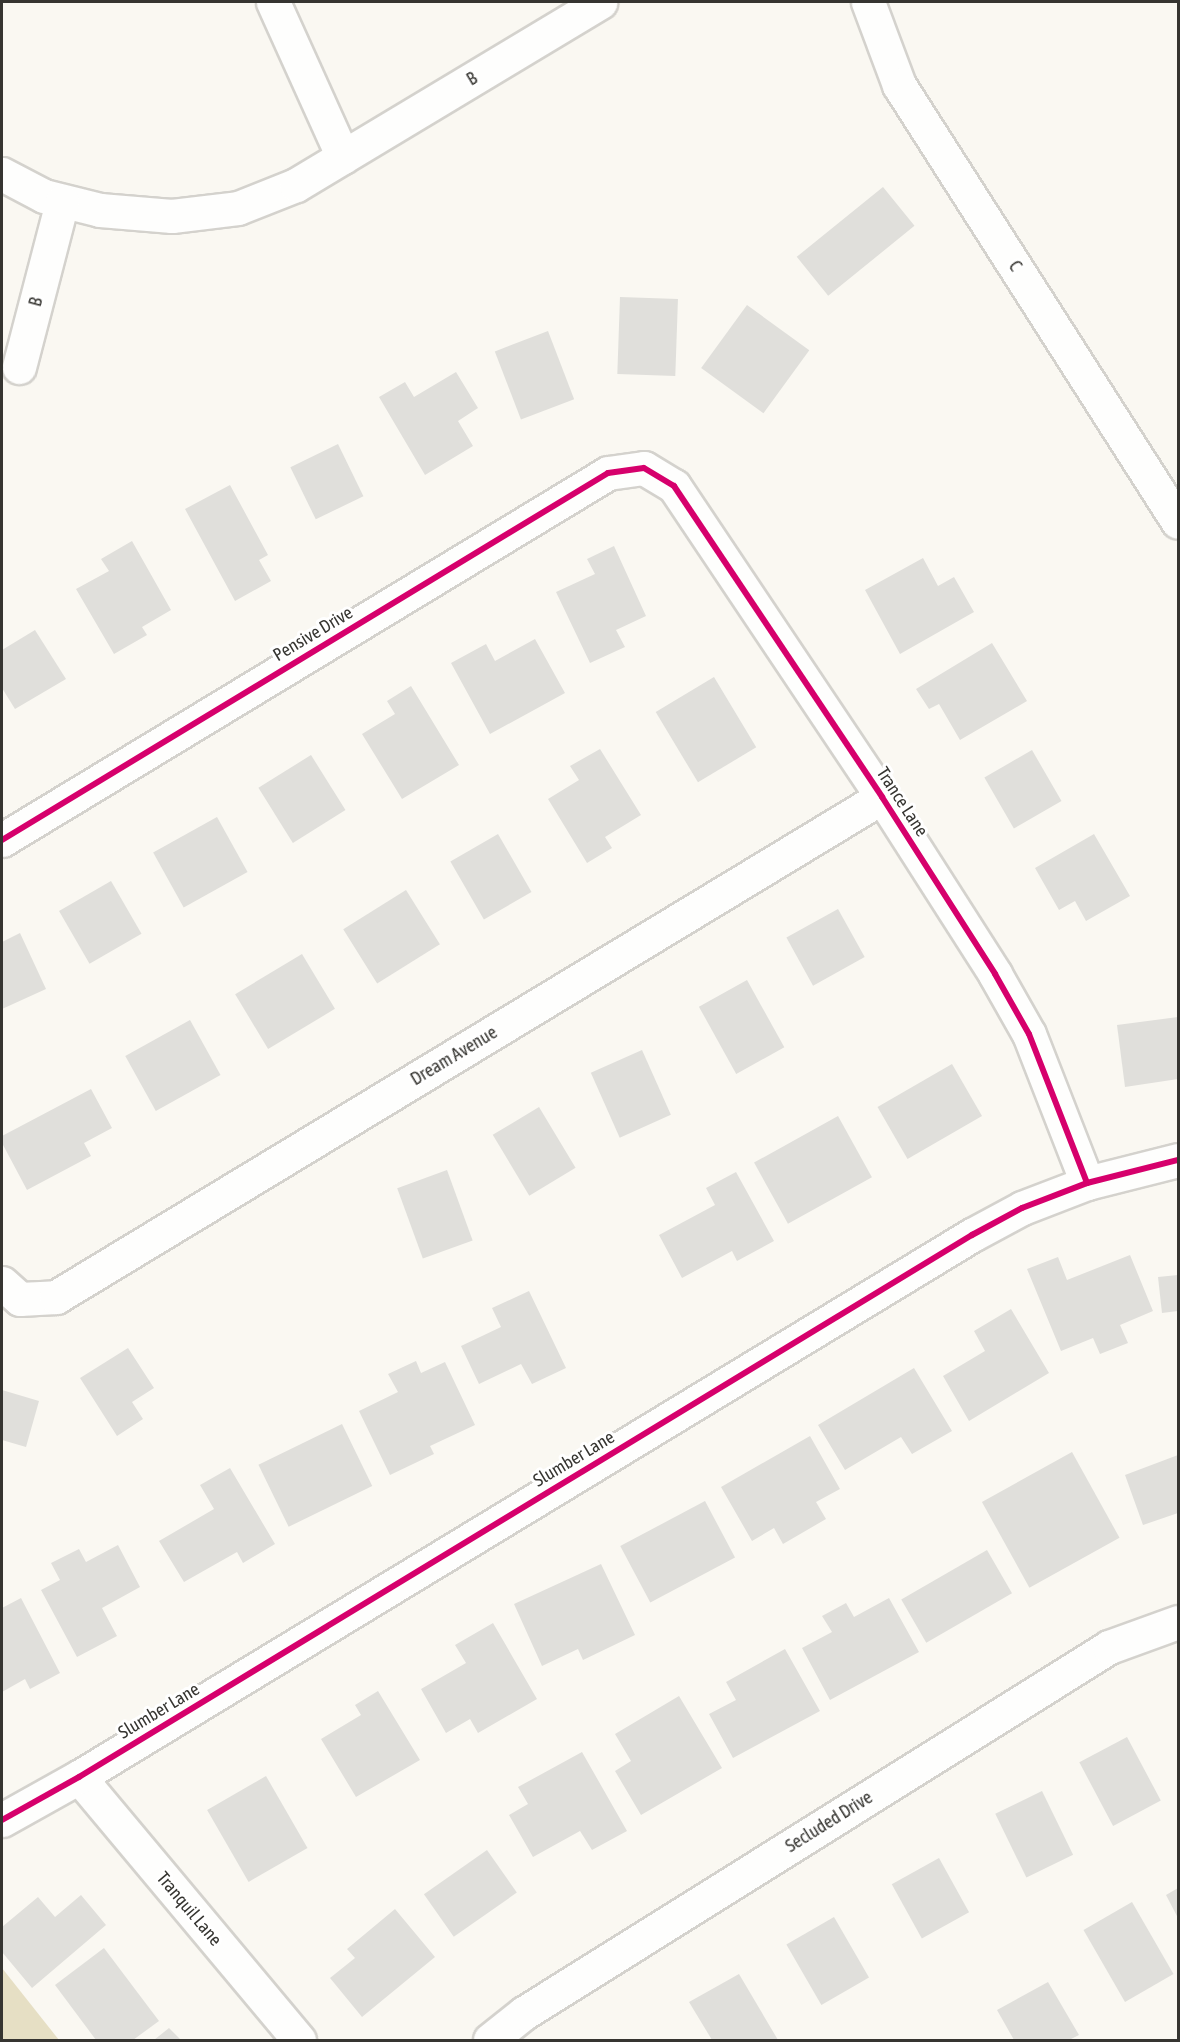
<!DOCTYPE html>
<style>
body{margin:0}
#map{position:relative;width:1180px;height:2042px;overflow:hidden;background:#faf8f2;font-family:"Asap Condensed",sans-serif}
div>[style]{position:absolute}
.green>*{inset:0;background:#e6dfc4}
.building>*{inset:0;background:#e0dfdb;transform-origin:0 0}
.roads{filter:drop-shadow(2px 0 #d4d2cd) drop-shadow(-2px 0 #d4d2cd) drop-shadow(0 2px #d4d2cd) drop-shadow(0 -2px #d4d2cd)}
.street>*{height:33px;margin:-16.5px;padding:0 16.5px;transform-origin:16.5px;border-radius:16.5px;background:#fefefd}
.cycleway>*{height:6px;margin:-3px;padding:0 3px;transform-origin:3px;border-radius:3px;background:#d6006c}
span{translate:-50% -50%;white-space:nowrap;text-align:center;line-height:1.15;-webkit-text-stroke:6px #fff;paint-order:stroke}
.street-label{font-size:18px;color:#363531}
.frame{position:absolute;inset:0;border:3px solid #363531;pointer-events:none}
</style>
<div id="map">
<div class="green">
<div style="clip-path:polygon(2px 1968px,59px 2040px,2px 2040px)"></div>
</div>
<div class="building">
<div style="left:883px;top:187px;width:50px;height:111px;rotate:51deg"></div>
<div style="left:620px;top:297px;width:58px;height:77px;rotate:2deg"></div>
<div style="left:747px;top:305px;width:77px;height:78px;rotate:36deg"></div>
<div style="left:548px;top:331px;width:73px;height:57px;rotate:69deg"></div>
<div style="clip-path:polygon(456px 372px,478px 408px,458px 421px,473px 446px,425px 475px,379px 397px,405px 382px,414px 397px)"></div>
<div style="left:338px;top:444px;width:58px;height:53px;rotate:64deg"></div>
<div style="clip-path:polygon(230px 485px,268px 555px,259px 560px,271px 581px,235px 601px,185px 509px)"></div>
<div style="clip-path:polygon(132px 541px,171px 610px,142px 627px,147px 635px,114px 654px,76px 589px,109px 571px,101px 559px)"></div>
<div style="clip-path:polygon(614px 546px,646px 616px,616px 630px,625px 647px,590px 663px,556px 592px,595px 574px,587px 559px)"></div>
<div style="clip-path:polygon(923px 558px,938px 586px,954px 577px,974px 612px,900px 654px,865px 590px)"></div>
<div style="clip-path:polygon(35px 630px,66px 679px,15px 709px,2px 688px,2px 650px)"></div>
<div style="clip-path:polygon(535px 639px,565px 693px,490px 734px,451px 663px,486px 644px,495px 661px)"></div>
<div style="clip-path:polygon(992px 643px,1027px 701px,960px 740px,939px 704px,929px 709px,916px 689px)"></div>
<div style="left:714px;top:677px;width:82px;height:68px;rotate:59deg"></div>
<div style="clip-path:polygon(411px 686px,459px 765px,402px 799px,362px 734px,395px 714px,387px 701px)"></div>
<div style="clip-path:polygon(600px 749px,641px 815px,605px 837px,612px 848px,587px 863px,548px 799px,579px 780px,570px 766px)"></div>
<div style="left:1032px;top:750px;width:59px;height:55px;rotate:60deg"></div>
<div style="left:311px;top:755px;width:65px;height:62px;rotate:58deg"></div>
<div style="left:217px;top:817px;width:63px;height:73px;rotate:61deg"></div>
<div style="left:498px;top:834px;width:67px;height:55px;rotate:60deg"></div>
<div style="clip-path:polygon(1094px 834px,1130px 896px,1086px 921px,1075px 901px,1059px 910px,1035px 868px)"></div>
<div style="left:111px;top:881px;width:61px;height:60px;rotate:60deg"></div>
<div style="left:406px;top:890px;width:64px;height:74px;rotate:58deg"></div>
<div style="left:838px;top:909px;width:55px;height:59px;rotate:61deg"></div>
<div style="clip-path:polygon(20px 933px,46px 989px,2px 1009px,2px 942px)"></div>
<div style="left:302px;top:954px;width:64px;height:78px;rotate:59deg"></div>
<div style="left:747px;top:980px;width:77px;height:55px;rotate:61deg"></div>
<div style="clip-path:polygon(1178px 1017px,1178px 1079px,1125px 1087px,1117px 1025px)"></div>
<div style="left:190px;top:1020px;width:63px;height:74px;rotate:61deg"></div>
<div style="left:642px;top:1050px;width:71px;height:56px;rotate:66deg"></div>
<div style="left:952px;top:1064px;width:60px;height:86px;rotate:60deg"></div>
<div style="clip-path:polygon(91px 1089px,112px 1128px,84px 1143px,91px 1156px,27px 1190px,2px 1143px,2px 1136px)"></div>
<div style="left:539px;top:1107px;width:71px;height:54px;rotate:59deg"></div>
<div style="left:838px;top:1116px;width:70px;height:96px;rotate:61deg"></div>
<div style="left:447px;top:1170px;width:75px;height:53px;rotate:70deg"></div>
<div style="clip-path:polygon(736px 1172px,774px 1241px,737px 1261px,732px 1251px,682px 1278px,659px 1235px,715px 1205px,706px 1188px)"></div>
<div style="clip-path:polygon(1130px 1255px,1153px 1311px,1120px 1325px,1128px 1343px,1100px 1354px,1093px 1338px,1061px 1351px,1027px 1269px,1058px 1257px,1067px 1280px)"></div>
<div style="clip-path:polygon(1178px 1275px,1178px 1311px,1162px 1313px,1158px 1277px)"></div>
<div style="clip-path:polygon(529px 1291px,566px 1368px,532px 1384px,521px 1364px,479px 1384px,461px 1346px,501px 1327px,492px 1308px)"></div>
<div style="clip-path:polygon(1011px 1309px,1049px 1373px,969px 1421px,943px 1376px,985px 1351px,974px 1331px)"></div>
<div style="clip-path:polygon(128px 1348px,154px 1388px,132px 1402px,143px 1419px,117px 1436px,80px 1378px)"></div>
<div style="clip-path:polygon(416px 1361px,421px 1373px,445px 1362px,475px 1425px,430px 1446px,434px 1454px,390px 1475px,359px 1411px,398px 1392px,388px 1374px)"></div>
<div style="clip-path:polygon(914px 1368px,952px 1431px,912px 1454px,901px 1437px,845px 1470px,818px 1425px)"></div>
<div style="clip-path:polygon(2px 1390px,39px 1401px,26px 1447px,2px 1440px)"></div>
<div style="left:342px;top:1424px;width:69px;height:93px;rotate:64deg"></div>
<div style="clip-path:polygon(810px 1436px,840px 1489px,816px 1502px,826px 1519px,783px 1544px,774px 1528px,752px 1541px,721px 1487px)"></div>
<div style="left:1072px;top:1452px;width:98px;height:103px;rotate:61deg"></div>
<div style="clip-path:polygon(1178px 1455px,1178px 1513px,1143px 1525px,1125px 1475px)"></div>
<div style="clip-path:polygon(230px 1468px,275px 1544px,243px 1563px,237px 1552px,184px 1582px,159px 1541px,214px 1509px,200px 1485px)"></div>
<div style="left:705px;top:1501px;width:64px;height:96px;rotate:62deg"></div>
<div style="clip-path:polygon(118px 1545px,140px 1587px,102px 1608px,117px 1636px,77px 1657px,41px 1590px,60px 1580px,51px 1563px,79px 1549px,86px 1562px)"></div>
<div style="left:987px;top:1550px;width:50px;height:99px;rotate:60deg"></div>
<div style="clip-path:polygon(601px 1564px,635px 1635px,583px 1660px,578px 1649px,542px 1666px,514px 1604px)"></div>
<div style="clip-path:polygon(21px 1598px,60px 1673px,30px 1689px,25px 1679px,2px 1692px,2px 1608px)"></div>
<div style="clip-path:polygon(889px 1598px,919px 1652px,830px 1700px,802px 1648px,832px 1632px,822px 1616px,846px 1603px,854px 1617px)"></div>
<div style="clip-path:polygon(493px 1623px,537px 1699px,478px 1733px,470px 1719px,446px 1733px,421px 1689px,466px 1663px,455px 1645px)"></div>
<div style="clip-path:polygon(785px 1649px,820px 1711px,733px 1758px,709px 1714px,736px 1700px,726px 1682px)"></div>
<div style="clip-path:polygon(378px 1691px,420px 1760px,356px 1797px,321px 1739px,361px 1715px,355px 1705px)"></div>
<div style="clip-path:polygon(679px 1696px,722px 1768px,641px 1815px,615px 1771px,631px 1761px,615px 1734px)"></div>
<div style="left:1127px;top:1737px;width:72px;height:54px;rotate:62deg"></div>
<div style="clip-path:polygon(582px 1752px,627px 1831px,592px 1850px,580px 1831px,533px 1857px,509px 1815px,528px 1804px,518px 1787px)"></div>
<div style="left:266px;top:1776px;width:83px;height:68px;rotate:60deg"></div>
<div style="left:1042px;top:1791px;width:71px;height:52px;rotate:64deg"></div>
<div style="left:487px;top:1850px;width:52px;height:77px;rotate:55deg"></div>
<div style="left:939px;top:1858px;width:62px;height:54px;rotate:61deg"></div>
<div style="clip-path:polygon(1178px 1888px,1178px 1918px,1166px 1895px)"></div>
<div style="clip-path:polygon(81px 1895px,106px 1925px,32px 1988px,2px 1952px,2px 1927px,38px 1897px,55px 1917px)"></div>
<div style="left:1132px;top:1902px;width:83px;height:56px;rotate:60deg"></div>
<div style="clip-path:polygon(395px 1909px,435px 1957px,362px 2017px,330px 1978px,355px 1958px,347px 1949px)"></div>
<div style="left:834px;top:1917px;width:70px;height:55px;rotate:60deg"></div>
<div style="clip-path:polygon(104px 1948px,159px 2021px,133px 2040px,96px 2040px,55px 1985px)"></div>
<div style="clip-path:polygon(739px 1974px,778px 2040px,712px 2040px,689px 2002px)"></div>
<div style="clip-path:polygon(1048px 1982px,1079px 2035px,1069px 2040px,1014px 2040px,997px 2010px)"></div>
<div style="clip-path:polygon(169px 2028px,181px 2040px,154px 2040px)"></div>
</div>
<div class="roads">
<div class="street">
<div style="left:273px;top:2px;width:170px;rotate:65.7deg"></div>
<div style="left:868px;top:2px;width:89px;rotate:69.5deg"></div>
<div style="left:899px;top:85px;width:518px;rotate:57.44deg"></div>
<div style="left:2px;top:174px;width:47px;rotate:27.6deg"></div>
<div style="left:44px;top:196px;width:58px;rotate:14deg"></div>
<div style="left:100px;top:210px;width:72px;rotate:4.8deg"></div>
<div style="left:172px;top:216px;width:66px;rotate:-6.9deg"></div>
<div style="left:238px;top:208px;width:62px;rotate:-21.6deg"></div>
<div style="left:296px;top:185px;width:355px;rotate:-31deg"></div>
<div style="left:19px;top:367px;width:171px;rotate:-75.4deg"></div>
<div style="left:2px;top:840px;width:708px;rotate:-31.2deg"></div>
<div style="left:608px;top:473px;width:36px;rotate:-8deg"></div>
<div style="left:644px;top:468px;width:35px;rotate:31deg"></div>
<div style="left:674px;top:486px;width:374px;rotate:56.2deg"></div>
<div style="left:882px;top:797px;width:210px;rotate:57.4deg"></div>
<div style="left:995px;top:974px;width:69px;rotate:60.5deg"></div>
<div style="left:1029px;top:1034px;width:160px;rotate:68.7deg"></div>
<div style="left:2px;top:1283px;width:24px;rotate:42deg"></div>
<div style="left:20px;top:1299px;width:36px;rotate:-3deg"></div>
<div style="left:56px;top:1297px;width:966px;rotate:-31.19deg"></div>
<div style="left:79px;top:1777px;width:343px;rotate:50.1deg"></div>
<div style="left:2px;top:1820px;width:88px;rotate:-29.2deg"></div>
<div style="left:79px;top:1777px;width:1045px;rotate:-31.26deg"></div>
<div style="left:972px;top:1235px;width:57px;rotate:-28.4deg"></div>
<div style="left:1022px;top:1208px;width:70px;rotate:-21deg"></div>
<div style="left:1087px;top:1183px;width:94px;rotate:-14.2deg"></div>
<div style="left:490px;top:2040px;width:43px;rotate:-38.5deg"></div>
<div style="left:524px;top:2013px;width:690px;rotate:-32.03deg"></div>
<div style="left:1109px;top:1647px;width:73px;rotate:-19.9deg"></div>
</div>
</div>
<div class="cycleway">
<div style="left:2px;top:840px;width:708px;rotate:-31.2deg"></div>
<div style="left:608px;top:473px;width:36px;rotate:-8deg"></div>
<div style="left:644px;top:468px;width:35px;rotate:31deg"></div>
<div style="left:674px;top:486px;width:374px;rotate:56.2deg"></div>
<div style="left:882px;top:797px;width:210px;rotate:57.4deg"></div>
<div style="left:995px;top:974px;width:69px;rotate:60.5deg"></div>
<div style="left:1029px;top:1034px;width:160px;rotate:68.7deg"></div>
<div style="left:2px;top:1820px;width:88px;rotate:-29.2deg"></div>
<div style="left:79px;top:1777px;width:1045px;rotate:-31.26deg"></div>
<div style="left:972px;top:1235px;width:57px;rotate:-28.4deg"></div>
<div style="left:1022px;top:1208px;width:70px;rotate:-21deg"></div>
<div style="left:1087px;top:1183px;width:94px;rotate:-14.2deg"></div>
</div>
<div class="street-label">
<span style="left:472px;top:79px;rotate:-31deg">B</span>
<span style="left:1015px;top:266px;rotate:57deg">C</span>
<span style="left:36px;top:302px;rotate:-75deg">B</span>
<span style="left:313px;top:634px;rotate:-31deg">Pensive Drive</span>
<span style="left:902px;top:802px;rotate:57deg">Trance Lane</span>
<span style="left:454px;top:1056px;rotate:-31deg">Dream Avenue</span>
<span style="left:574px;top:1459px;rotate:-31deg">Slumber Lane</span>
<span style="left:159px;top:1711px;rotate:-31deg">Slumber Lane</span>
<span style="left:829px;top:1822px;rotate:-32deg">Secluded Drive</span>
<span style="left:189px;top:1909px;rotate:50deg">Tranquil Lane</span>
</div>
<div class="frame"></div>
</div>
